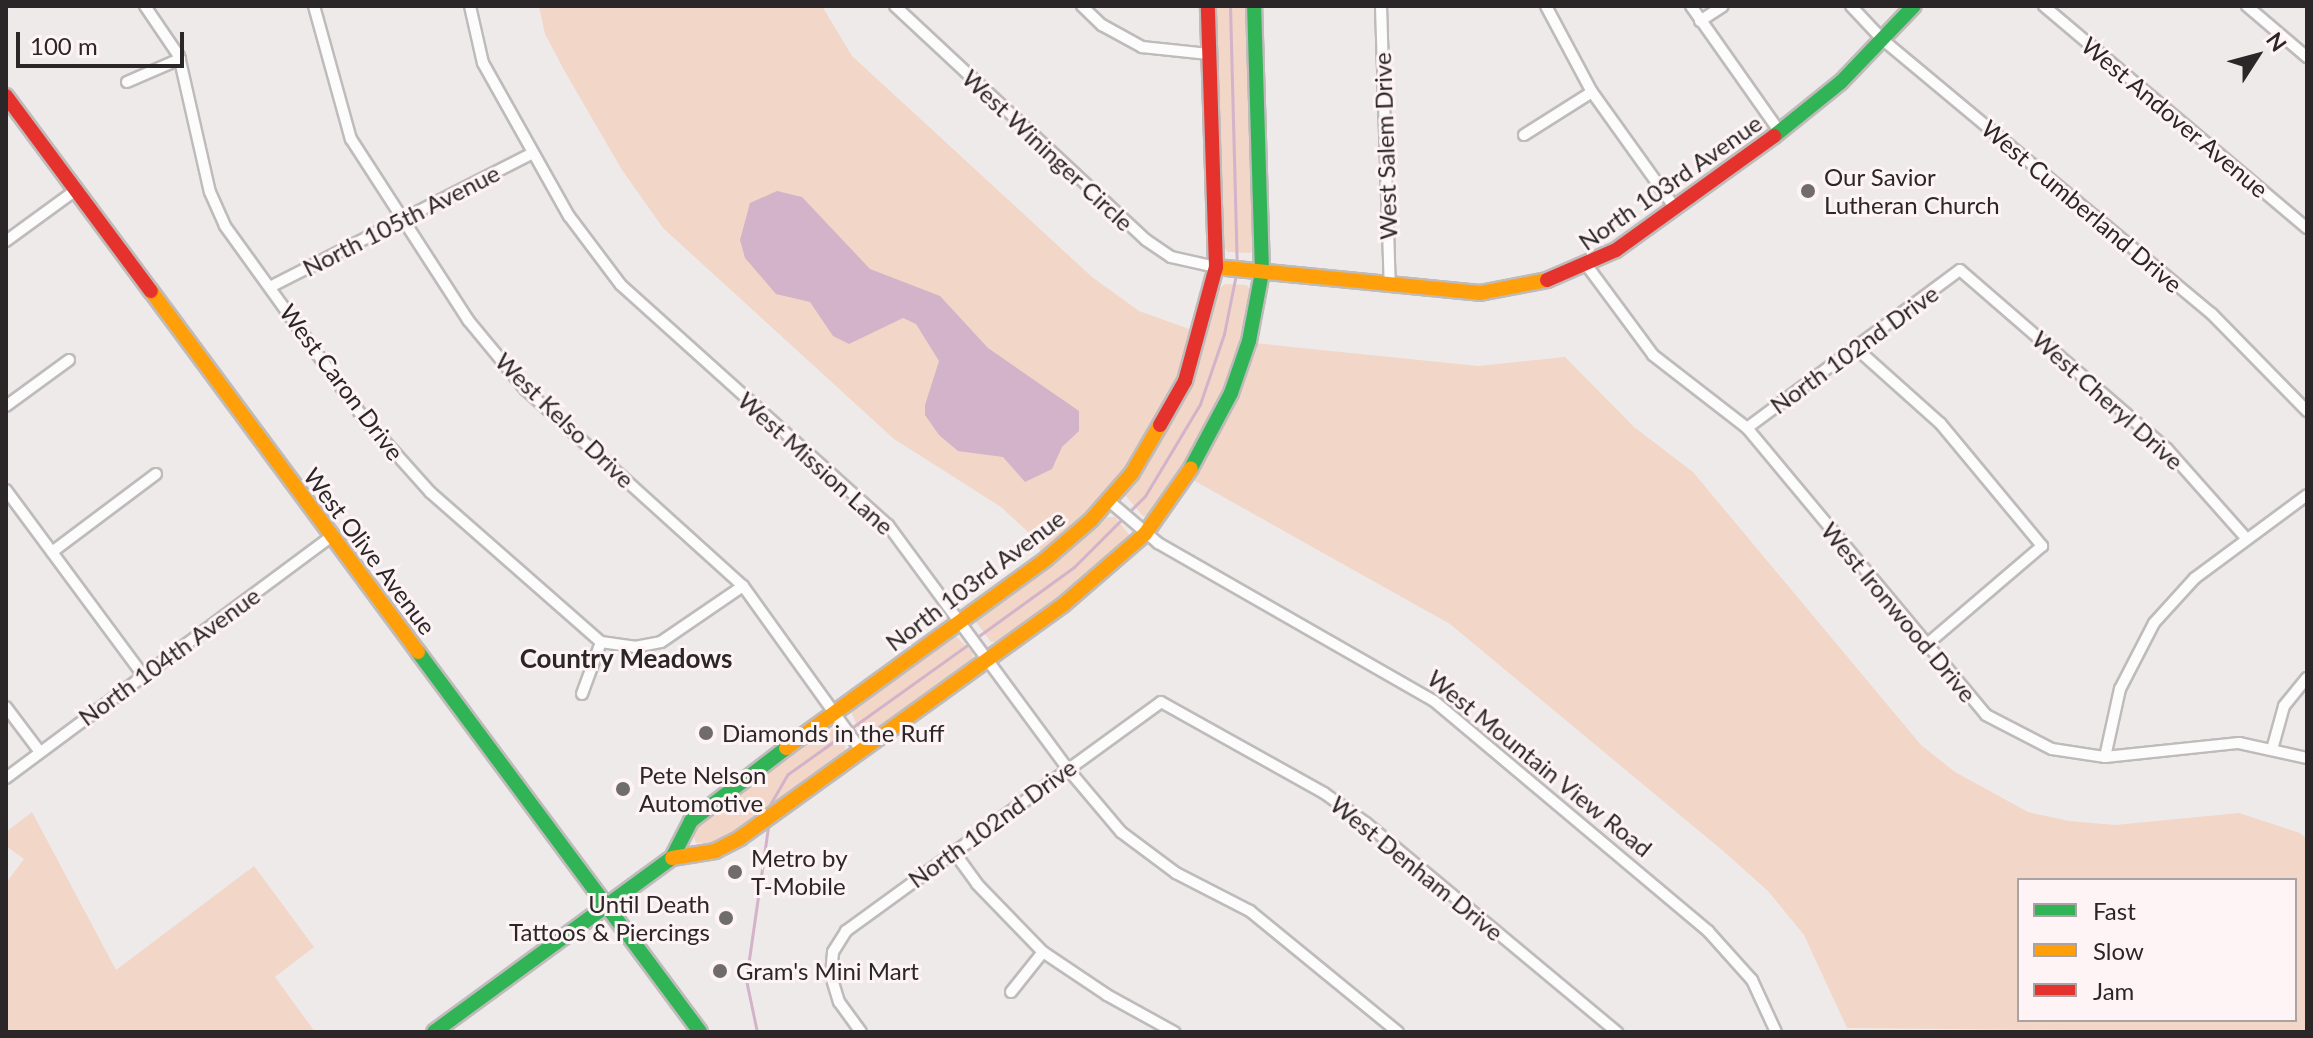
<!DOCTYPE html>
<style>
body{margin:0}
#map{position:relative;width:2313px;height:1038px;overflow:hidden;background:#efeaea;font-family:Lato,sans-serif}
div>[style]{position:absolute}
.green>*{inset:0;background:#f2d6c7}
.water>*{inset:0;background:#d2b3c9}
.stream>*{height:3px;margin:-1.5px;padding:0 1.5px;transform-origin:1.5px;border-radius:1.5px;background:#d2b3c9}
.roads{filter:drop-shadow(2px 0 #bfbbbb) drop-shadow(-2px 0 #bfbbbb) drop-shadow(0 2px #bfbbbb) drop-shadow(0 -2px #bfbbbb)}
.street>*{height:10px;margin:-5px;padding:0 5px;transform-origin:5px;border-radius:5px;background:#fdfcfc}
.fast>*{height:14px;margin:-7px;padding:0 7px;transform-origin:7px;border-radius:7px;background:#30b455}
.slow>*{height:14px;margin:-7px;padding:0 7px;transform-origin:7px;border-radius:7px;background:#ff9f0a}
.jam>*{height:14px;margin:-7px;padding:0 7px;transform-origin:7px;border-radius:7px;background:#e5322d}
.dots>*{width:22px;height:22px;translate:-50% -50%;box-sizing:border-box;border:4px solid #fff4f5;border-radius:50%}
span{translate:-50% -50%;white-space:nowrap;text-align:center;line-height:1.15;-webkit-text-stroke:6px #fff4f5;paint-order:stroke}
.street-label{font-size:24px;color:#2b2728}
.poi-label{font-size:24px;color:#2b2728}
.left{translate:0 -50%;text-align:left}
.right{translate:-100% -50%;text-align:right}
.neighbourhood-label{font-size:26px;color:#2b2728;font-weight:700}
.frame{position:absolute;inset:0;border:8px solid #2b2728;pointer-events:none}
.legend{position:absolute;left:2017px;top:878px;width:280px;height:144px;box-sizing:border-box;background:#fff4f5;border:2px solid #aaa2a3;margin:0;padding:10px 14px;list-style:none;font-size:24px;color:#2b2728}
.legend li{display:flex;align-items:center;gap:16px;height:40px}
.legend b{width:40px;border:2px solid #aaa2a3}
.north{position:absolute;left:2217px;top:16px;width:80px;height:80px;-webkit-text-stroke:6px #fff4f5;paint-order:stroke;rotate:54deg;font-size:22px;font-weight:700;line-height:32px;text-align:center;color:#2b2728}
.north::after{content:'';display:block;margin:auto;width:28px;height:36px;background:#2b2728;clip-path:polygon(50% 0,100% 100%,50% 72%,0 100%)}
.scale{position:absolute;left:16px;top:32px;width:168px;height:36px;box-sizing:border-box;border:4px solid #2b2728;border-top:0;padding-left:10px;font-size:24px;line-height:28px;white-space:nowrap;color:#2b2728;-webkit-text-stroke:6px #fff4f5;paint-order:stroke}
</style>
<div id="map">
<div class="green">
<div style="clip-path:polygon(539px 6px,822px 6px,852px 56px,1092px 277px,1139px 311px,1195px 331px,1181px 374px,1130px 466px,1084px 518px,1042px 553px,1027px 531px,1001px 507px,894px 439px,663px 228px,622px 170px,564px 70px,545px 34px)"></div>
<div style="clip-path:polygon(1214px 6px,1250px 6px,1258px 246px,1250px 253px,1228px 252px,1223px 246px)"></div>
<div style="clip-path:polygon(1225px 284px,1247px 285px,1252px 296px,1220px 405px,1191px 461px,1152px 516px,1143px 516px,1125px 495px,1184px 401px,1218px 290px)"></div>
<div style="clip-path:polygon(evenodd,1254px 343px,1478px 366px,1565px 357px,1634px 427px,1693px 472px,1921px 745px,1955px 772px,2028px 812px,2069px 821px,2115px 825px,2239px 813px,2300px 833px,2307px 839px,2307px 1032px,1847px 1028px,1804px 935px,1768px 891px,1722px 850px,1450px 624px,1193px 480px,1224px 425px,1254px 343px,2019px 880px,2295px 880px,2295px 1020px,2019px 1020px,2019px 880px)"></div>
<div style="clip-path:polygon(1103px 517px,1115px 517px,1131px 537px,1100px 569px,1002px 642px,991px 642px,976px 622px,984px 610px)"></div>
<div style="clip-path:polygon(954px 634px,973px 653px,972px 663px,871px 736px,859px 730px,850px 709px)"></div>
<div style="clip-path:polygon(824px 727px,834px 730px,845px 743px,845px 755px,726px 842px,696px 843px,693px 835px,703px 817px)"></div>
<div style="clip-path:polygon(32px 812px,116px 970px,254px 866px,314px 947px,275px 977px,315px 1032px,6px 1032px,6px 883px,24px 859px,6px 846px,6px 832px)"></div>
</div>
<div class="water">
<div style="clip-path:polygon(777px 191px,802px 197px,870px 269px,940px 296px,988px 348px,1079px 411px,1079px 431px,1062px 447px,1052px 469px,1025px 482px,1003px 457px,958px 451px,939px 435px,925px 415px,925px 405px,939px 361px,916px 324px,903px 318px,849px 344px,833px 336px,810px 302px,776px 294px,745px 258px,740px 240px,750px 203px)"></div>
</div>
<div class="stream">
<div style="left:1230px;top:6px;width:260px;rotate:88.5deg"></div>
<div style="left:976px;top:638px;width:121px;rotate:-35.9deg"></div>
<div style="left:1074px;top:567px;width:100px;rotate:-45deg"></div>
<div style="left:1145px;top:496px;width:107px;rotate:-59.1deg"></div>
<div style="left:1200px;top:404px;width:74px;rotate:-71.1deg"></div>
<div style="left:1224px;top:334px;width:61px;rotate:-78.7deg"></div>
<div style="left:850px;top:729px;width:148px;rotate:-35.6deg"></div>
<div style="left:768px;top:808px;width:39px;rotate:-60deg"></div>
<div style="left:788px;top:774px;width:69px;rotate:-35.5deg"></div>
<div style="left:757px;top:1032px;width:53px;rotate:-101.9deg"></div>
<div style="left:746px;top:980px;width:154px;rotate:-81.8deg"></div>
</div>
<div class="roads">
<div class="street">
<div style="left:145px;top:6px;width:60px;rotate:55.8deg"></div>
<div style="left:179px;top:56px;width:139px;rotate:77.2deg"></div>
<div style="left:210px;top:192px;width:37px;rotate:66deg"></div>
<div style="left:225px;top:226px;width:236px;rotate:54.2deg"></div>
<div style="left:363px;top:417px;width:101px;rotate:48.2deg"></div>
<div style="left:430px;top:492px;width:227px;rotate:41.3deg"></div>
<div style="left:601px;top:642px;width:34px;rotate:8deg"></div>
<div style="left:635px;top:647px;width:26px;rotate:-11deg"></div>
<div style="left:661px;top:642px;width:99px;rotate:-34.3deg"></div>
<div style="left:314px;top:6px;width:138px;rotate:74.5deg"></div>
<div style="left:351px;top:139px;width:216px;rotate:57.1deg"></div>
<div style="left:468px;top:320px;width:91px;rotate:50.4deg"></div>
<div style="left:526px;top:390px;width:292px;rotate:42.1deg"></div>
<div style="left:743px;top:586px;width:202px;rotate:54.3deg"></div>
<div style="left:470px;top:6px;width:58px;rotate:77.2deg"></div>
<div style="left:483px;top:63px;width:176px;rotate:60.7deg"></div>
<div style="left:569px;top:216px;width:86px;rotate:53deg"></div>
<div style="left:621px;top:285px;width:359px;rotate:42deg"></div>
<div style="left:888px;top:525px;width:302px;rotate:53.6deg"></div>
<div style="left:1067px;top:768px;width:84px;rotate:49.8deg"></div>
<div style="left:1121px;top:832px;width:69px;rotate:36.7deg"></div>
<div style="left:1176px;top:873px;width:83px;rotate:27.2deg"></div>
<div style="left:1250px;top:911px;width:191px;rotate:39.3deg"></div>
<div style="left:895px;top:6px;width:343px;rotate:43deg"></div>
<div style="left:1146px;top:240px;width:30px;rotate:34deg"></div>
<div style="left:1171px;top:257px;width:46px;rotate:12.5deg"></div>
<div style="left:1082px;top:6px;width:28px;rotate:44deg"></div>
<div style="left:1102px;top:25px;width:46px;rotate:28.8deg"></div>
<div style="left:1142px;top:47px;width:67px;rotate:6deg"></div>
<div style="left:1381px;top:6px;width:280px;rotate:88.2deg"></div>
<div style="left:1546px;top:6px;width:98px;rotate:61.9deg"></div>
<div style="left:1592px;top:92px;width:143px;rotate:54.4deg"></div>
<div style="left:1691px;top:6px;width:154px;rotate:54.8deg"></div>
<div style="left:1851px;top:6px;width:47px;rotate:46.7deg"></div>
<div style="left:1883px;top:40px;width:428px;rotate:39.8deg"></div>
<div style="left:2212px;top:314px;width:136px;rotate:45.6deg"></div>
<div style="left:2044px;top:6px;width:344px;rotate:40.2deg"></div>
<div style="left:2247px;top:6px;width:79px;rotate:40.4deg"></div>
<div style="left:1700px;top:21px;width:27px;rotate:-33deg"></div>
<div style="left:127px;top:82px;width:58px;rotate:-23.5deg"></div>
<div style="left:1524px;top:135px;width:80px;rotate:-32.3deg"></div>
<div style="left:6px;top:241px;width:87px;rotate:-36.1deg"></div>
<div style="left:1588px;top:267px;width:109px;rotate:53.5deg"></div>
<div style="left:1653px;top:355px;width:119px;rotate:37.8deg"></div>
<div style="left:1747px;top:428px;width:373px;rotate:50.2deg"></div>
<div style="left:1986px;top:715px;width:74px;rotate:27.3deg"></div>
<div style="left:2052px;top:749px;width:54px;rotate:8.6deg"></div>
<div style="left:2105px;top:757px;width:135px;rotate:-6deg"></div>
<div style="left:2239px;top:743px;width:70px;rotate:12.4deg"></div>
<div style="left:270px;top:287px;width:295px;rotate:-27deg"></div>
<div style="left:1856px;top:348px;width:113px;rotate:41.8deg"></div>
<div style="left:1940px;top:423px;width:160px;rotate:50.3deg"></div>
<div style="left:2042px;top:546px;width:154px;rotate:139.5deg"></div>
<div style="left:6px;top:406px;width:78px;rotate:-36.1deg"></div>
<div style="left:1747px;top:428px;width:265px;rotate:-36.6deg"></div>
<div style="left:1960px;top:270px;width:274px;rotate:40.9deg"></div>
<div style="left:2167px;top:449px;width:120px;rotate:48.4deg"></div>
<div style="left:6px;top:490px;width:230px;rotate:53.5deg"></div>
<div style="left:1109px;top:501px;width:65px;rotate:40.6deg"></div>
<div style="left:1158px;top:543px;width:318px;rotate:29.8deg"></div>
<div style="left:1434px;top:701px;width:358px;rotate:40deg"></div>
<div style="left:1708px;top:931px;width:66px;rotate:48.1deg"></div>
<div style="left:1752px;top:980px;width:57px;rotate:65.2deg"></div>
<div style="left:52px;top:552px;width:130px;rotate:-36.9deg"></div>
<div style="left:582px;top:694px;width:55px;rotate:-69.9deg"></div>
<div style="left:6px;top:707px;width:56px;rotate:52.9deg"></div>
<div style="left:2273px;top:746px;width:41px;rotate:-74.6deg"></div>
<div style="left:2284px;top:706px;width:36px;rotate:-51deg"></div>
<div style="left:2105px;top:757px;width:70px;rotate:-77.6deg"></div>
<div style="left:2120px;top:689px;width:74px;rotate:-62.7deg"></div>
<div style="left:2154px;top:623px;width:61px;rotate:-47.7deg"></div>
<div style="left:2195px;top:578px;width:139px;rotate:-36.5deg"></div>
<div style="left:6px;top:778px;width:406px;rotate:-36.6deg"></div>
<div style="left:954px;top:852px;width:39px;rotate:54deg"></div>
<div style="left:977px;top:884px;width:95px;rotate:45.9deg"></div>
<div style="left:1043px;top:952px;width:77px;rotate:33.9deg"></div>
<div style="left:1107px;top:995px;width:77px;rotate:28.9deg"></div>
<div style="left:1011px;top:992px;width:51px;rotate:-51.3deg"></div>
<div style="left:861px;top:1032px;width:37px;rotate:-126deg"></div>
<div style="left:839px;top:1002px;width:28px;rotate:-107deg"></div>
<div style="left:831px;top:975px;width:23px;rotate:-85deg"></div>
<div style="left:833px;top:952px;width:25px;rotate:-58deg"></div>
<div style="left:846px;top:931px;width:389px;rotate:-36deg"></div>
<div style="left:1161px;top:702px;width:187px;rotate:29.2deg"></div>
<div style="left:1324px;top:793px;width:52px;rotate:35.5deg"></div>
<div style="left:1366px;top:823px;width:327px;rotate:39.8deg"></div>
</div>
<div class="fast">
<div style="left:1774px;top:136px;width:86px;rotate:-38.9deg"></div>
<div style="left:1841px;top:82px;width:105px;rotate:-46.2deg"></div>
<div style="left:1191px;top:468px;width:85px;rotate:-61.9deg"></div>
<div style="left:1231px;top:393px;width:55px;rotate:-70.9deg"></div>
<div style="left:1249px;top:341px;width:70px;rotate:-79.3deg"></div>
<div style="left:1262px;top:272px;width:266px;rotate:-91.7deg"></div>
<div style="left:418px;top:652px;width:473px;rotate:53.4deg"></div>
<div style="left:434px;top:1032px;width:295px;rotate:-36.2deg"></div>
<div style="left:672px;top:858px;width:42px;rotate:-62.8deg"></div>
<div style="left:691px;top:821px;width:120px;rotate:-37.5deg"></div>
</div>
<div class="slow">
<div style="left:1216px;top:267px;width:265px;rotate:5.6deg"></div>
<div style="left:1480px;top:293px;width:68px;rotate:-11deg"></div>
<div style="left:151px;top:291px;width:449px;rotate:53.5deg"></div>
<div style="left:786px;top:748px;width:321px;rotate:-36deg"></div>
<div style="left:1046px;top:559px;width:60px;rotate:-40.9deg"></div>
<div style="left:1091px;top:520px;width:62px;rotate:-48.9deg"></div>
<div style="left:1132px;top:473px;width:56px;rotate:-59.7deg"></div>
<div style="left:672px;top:858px;width:44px;rotate:-9.2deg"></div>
<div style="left:715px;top:851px;width:28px;rotate:-27deg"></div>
<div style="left:740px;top:838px;width:398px;rotate:-35.8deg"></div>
<div style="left:1063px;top:605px;width:108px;rotate:-40.9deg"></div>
<div style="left:1145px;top:534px;width:80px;rotate:-55.1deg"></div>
</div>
<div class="jam">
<div style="left:6px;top:96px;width:243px;rotate:53.4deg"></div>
<div style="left:1547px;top:280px;width:75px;rotate:-23.5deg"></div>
<div style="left:1616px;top:250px;width:195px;rotate:-35.8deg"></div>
<div style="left:1160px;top:425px;width:51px;rotate:-60.4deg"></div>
<div style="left:1185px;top:381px;width:118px;rotate:-74.8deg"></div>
<div style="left:1216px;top:267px;width:261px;rotate:-91.8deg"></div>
</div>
</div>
<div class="dots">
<div style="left:1808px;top:191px;background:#706b6c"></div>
<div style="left:706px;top:733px;background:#706b6c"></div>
<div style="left:623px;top:789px;background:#706b6c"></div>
<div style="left:735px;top:872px;background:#706b6c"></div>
<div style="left:726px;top:918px;background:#706b6c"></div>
<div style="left:720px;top:971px;background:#706b6c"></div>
</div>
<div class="street-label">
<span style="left:2175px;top:117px;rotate:40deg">West Andover Avenue</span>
<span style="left:1385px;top:146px;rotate:-92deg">West Salem Drive</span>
<span style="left:1048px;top:150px;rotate:43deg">West Wininger Circle</span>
<span style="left:1670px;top:182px;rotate:-35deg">North 103rd Avenue</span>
<span style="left:2082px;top:206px;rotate:40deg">West Cumberland Drive</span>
<span style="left:401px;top:220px;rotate:-27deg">North 105th Avenue</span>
<span style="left:1854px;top:349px;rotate:-36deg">North 102nd Drive</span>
<span style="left:342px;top:382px;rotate:53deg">West Caron Drive</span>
<span style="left:2108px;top:400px;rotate:42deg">West Cheryl Drive</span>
<span style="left:565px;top:420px;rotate:44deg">West Kelso Drive</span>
<span style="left:816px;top:463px;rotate:42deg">West Mission Lane</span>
<span style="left:370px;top:551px;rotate:53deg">West Olive Avenue</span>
<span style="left:975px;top:580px;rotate:-37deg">North 103rd Avenue</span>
<span style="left:1899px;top:612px;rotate:50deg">West Ironwood Drive</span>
<span style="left:169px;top:656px;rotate:-36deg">North 104th Avenue</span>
<span style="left:1540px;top:763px;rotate:39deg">West Mountain View Road</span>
<span style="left:992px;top:823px;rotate:-36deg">North 102nd Drive</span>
<span style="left:1417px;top:868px;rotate:39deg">West Denham Drive</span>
</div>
<div class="poi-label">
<span class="left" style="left:1824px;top:191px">Our Savior<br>Lutheran Church</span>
<span class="left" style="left:722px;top:733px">Diamonds in the Ruff</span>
<span class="left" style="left:639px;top:789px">Pete Nelson<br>Automotive</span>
<span class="left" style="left:751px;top:872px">Metro by<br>T-Mobile</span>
<span class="right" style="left:710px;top:918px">Until Death<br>Tattoos &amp; Piercings</span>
<span class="left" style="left:736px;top:971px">Gram's Mini Mart</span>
</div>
<div class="neighbourhood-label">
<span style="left:626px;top:659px">Country Meadows</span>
</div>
<div class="frame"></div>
<ul class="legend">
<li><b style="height:10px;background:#30b455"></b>Fast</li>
<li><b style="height:10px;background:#ff9f0a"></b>Slow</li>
<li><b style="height:10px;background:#e5322d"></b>Jam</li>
</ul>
<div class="north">N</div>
<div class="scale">100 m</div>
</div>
